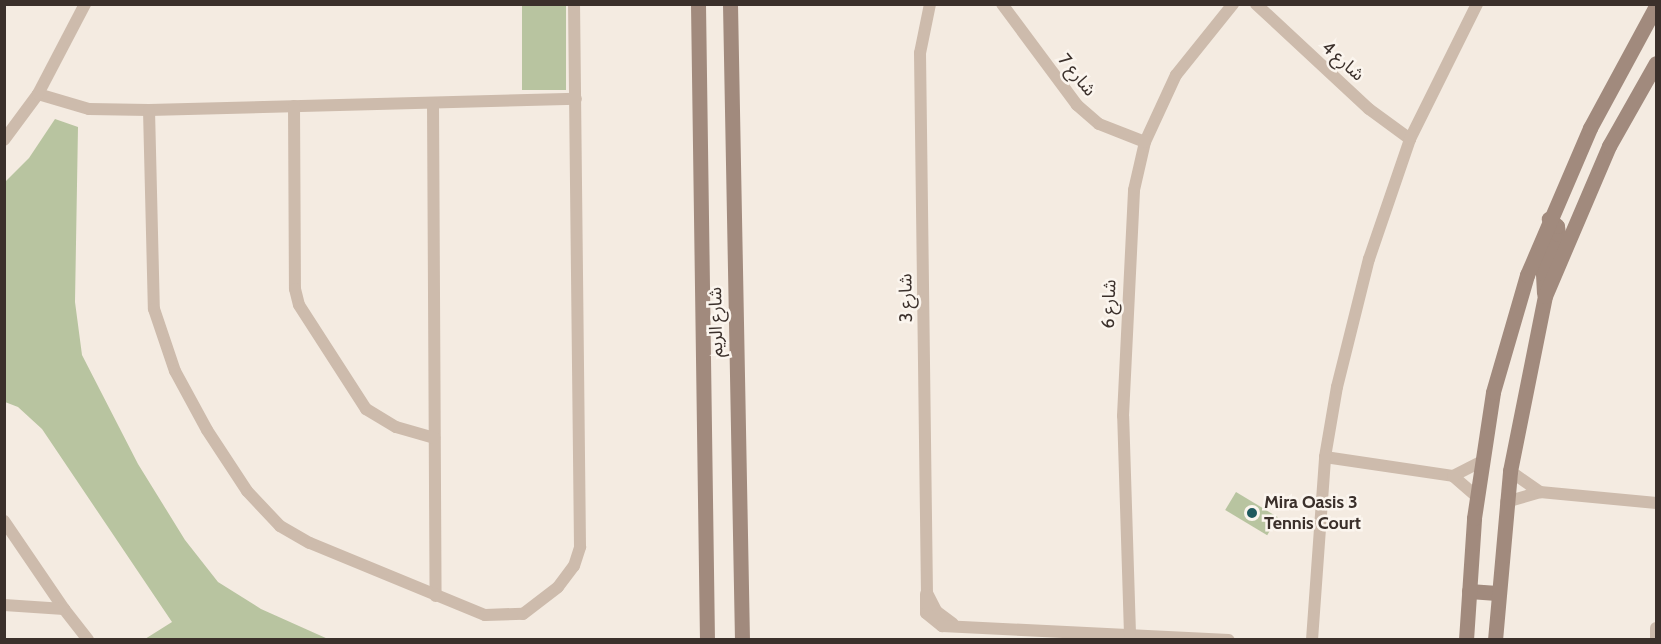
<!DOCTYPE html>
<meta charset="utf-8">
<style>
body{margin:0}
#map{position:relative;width:1661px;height:644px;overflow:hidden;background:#f4ebe1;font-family:Cabin,"Noto Sans Arabic",sans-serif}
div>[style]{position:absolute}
.green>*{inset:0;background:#b8c4a0;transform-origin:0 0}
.street>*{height:12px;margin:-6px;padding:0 6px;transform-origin:6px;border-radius:6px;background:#cdbbac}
.secondary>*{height:15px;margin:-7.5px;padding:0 7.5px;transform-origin:7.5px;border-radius:7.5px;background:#a18a7d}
.dots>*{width:16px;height:16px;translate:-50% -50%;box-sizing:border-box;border:3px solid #fbf5ee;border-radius:50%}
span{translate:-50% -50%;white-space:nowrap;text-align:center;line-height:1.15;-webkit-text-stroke:5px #fbf5ee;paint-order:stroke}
.street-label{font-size:18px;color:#3b302b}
.poi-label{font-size:18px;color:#3b302b;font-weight:700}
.left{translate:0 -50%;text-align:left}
.frame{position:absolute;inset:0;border:6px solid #3b302b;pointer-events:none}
</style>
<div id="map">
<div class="green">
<div style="left:522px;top:5px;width:44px;height:85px"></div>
<div style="clip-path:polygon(55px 119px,78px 127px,75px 302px,82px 355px,138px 464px,185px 540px,218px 582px,261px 609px,328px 639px,145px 639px,172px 622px,42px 429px,18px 407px,5px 402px,5px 182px,29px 158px)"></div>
<div style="left:1236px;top:492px;width:49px;height:21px;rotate:31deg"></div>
</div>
<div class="street">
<div style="left:930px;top:4px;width:50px;rotate:101.5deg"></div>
<div style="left:920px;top:53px;width:540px;rotate:89.26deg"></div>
<div style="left:927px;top:593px;width:20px;rotate:63deg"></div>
<div style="left:936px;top:611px;width:21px;rotate:37deg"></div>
<div style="left:1002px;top:4px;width:126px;rotate:53.4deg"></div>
<div style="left:1077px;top:105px;width:29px;rotate:41deg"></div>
<div style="left:1099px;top:124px;width:49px;rotate:21.4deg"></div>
<div style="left:1256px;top:4px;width:154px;rotate:42.9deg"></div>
<div style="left:1369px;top:109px;width:51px;rotate:36.2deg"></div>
<div style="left:38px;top:94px;width:53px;rotate:16.4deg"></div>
<div style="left:89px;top:109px;width:60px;rotate:1deg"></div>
<div style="left:149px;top:110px;width:427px;rotate:-1.5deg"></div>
<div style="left:433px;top:103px;width:493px;rotate:89.7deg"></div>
<div style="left:294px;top:106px;width:183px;rotate:89.7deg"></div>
<div style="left:295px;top:289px;width:16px;rotate:76deg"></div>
<div style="left:299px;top:305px;width:124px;rotate:57.2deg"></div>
<div style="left:366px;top:409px;width:35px;rotate:31deg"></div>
<div style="left:396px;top:427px;width:40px;rotate:16deg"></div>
<div style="left:149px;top:110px;width:199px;rotate:88.6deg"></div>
<div style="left:154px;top:309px;width:65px;rotate:71.3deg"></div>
<div style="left:175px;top:371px;width:67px;rotate:61.5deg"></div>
<div style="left:207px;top:430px;width:73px;rotate:56.7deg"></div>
<div style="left:247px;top:491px;width:48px;rotate:46.7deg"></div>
<div style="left:280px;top:526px;width:34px;rotate:30deg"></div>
<div style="left:310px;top:543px;width:189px;rotate:22.4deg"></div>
<div style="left:485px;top:615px;width:38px;rotate:-2deg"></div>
<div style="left:523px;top:614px;width:44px;rotate:-37.6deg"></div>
<div style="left:558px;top:587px;width:26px;rotate:-53deg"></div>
<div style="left:574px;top:566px;width:20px;rotate:-72deg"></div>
<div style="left:580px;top:547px;width:543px;rotate:-90.63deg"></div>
<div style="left:4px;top:140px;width:57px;rotate:-53.5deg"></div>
<div style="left:38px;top:94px;width:102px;rotate:-62.4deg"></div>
<div style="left:1325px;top:457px;width:129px;rotate:8.4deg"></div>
<div style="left:1453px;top:476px;width:32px;rotate:41deg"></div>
<div style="left:1510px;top:471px;width:37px;rotate:35deg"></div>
<div style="left:1453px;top:476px;width:33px;rotate:-27deg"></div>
<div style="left:1506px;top:502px;width:35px;rotate:-16deg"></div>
<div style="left:1540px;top:492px;width:117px;rotate:5.4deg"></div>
<div style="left:4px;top:521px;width:107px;rotate:55.7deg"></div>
<div style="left:64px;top:609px;width:60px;rotate:-176.2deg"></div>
<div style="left:926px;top:594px;width:19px;rotate:90deg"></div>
<div style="left:926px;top:613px;width:21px;rotate:39deg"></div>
<div style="left:942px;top:626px;width:287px;rotate:2.8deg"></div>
<div style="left:64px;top:609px;width:39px;rotate:52deg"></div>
<div style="left:1130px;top:634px;width:218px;rotate:-91.8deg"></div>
<div style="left:1123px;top:416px;width:226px;rotate:-87.2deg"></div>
<div style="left:1134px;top:190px;width:49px;rotate:-77.1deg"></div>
<div style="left:1145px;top:142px;width:74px;rotate:-65.2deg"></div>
<div style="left:1176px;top:75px;width:91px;rotate:-51.2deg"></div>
<div style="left:1312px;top:640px;width:183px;rotate:-85.9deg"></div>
<div style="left:1325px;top:457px;width:71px;rotate:-80.3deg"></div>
<div style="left:1337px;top:387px;width:132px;rotate:-76deg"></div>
<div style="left:1369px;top:259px;width:127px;rotate:-71.1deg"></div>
<div style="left:1410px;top:139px;width:151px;rotate:-63.6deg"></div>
<div style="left:1656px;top:640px;width:12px;rotate:-90deg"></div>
</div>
<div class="secondary">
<div style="left:698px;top:4px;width:636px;rotate:89.19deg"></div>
<div style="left:730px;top:4px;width:636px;rotate:88.92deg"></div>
<div style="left:1544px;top:293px;width:20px;rotate:-93deg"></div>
<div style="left:1543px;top:273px;width:42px;rotate:-69deg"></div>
<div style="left:1558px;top:234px;width:8px;rotate:-97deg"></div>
<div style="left:1557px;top:226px;width:11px;rotate:-139deg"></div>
<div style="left:1469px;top:591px;width:28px;rotate:4deg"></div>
<div style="left:1466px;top:640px;width:122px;rotate:-86.2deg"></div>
<div style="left:1474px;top:518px;width:127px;rotate:-81.4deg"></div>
<div style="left:1493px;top:392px;width:122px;rotate:-73.8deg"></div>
<div style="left:1527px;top:275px;width:160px;rotate:-66.8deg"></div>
<div style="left:1590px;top:128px;width:139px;rotate:-61.6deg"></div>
<div style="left:1495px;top:640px;width:170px;rotate:-84.9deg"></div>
<div style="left:1510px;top:471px;width:178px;rotate:-78.7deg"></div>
<div style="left:1545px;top:296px;width:163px;rotate:-66.9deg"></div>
<div style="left:1609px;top:146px;width:95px;rotate:-60.5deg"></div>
</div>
<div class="dots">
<div style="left:1252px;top:513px;background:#1f5a5e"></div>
</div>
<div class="street-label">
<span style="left:1343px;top:61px;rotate:42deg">شارع 4</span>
<span style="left:1077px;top:75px;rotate:51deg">شارع 7</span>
<span style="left:906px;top:298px;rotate:-91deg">شارع 3</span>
<span style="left:1109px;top:304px;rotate:-88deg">شارع 6</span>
<span style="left:716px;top:322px;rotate:-91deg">شارع الريم</span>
</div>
<div class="poi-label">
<span class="left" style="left:1264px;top:513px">Mira Oasis 3<br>Tennis Court</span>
</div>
<div class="frame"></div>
</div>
